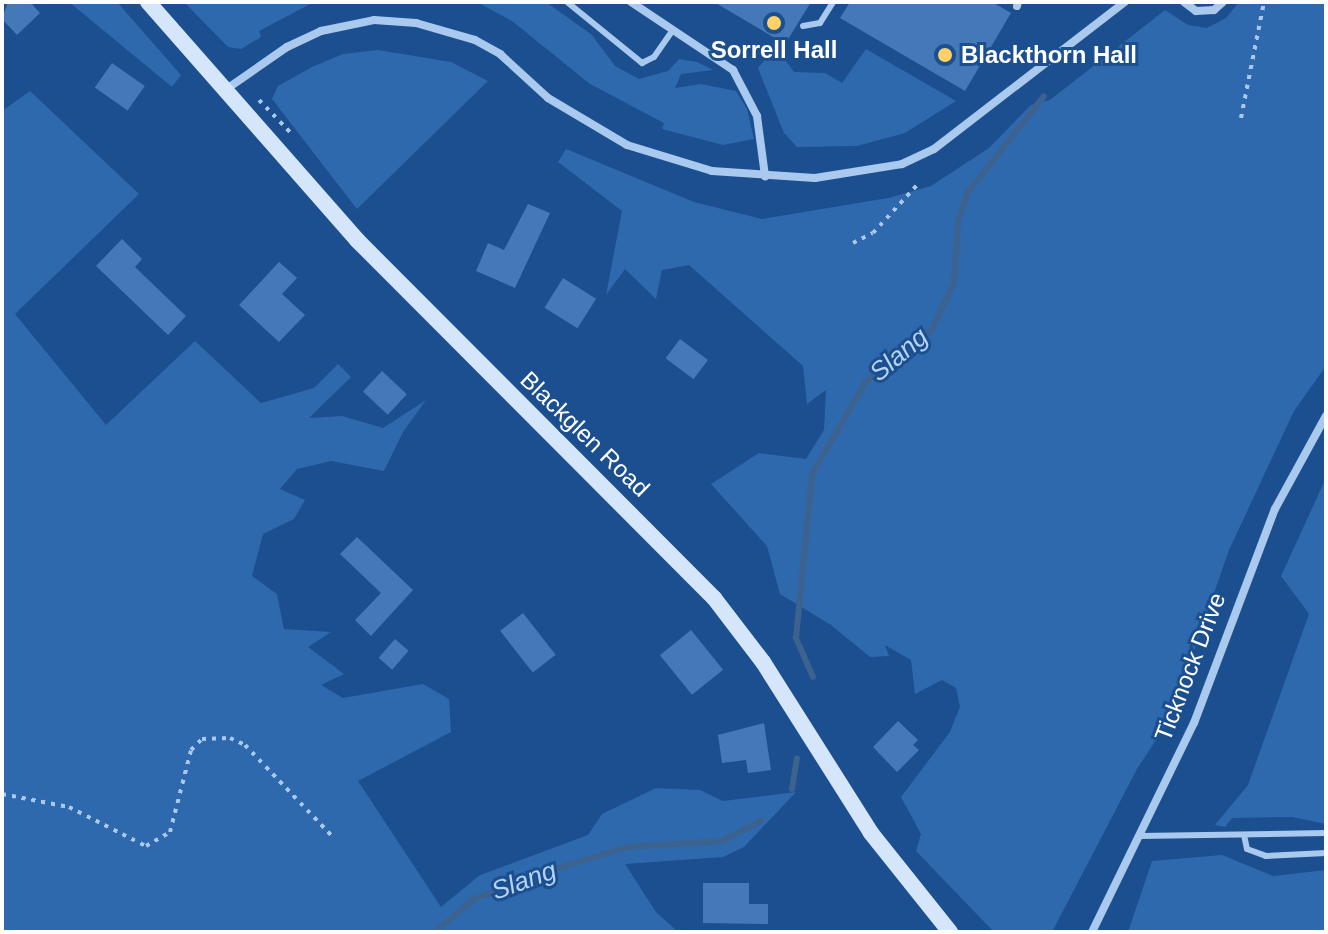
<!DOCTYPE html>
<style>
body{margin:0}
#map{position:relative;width:1328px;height:934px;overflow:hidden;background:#1b4f8f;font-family:Arial,sans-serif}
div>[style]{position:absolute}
.green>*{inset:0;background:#2e69ad}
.stream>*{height:6px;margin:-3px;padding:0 3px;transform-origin:3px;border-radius:3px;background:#3c6290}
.building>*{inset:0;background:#4478b7;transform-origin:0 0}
.path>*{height:4px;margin-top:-2px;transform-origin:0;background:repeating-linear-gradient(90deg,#a9c9ee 0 4px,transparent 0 10px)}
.lane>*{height:6px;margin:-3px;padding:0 3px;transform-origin:3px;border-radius:3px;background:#a9c9ee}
.street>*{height:8px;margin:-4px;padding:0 4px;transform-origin:4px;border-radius:4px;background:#a9c9ee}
.secondary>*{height:16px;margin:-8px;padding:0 8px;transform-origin:8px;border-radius:8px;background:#d6e6fa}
.dots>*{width:22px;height:22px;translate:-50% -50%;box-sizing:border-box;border:4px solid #1b4f8f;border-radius:50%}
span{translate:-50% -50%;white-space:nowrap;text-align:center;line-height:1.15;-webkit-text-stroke:6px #1b4f8f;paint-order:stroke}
.poi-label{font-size:24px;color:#fff;font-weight:700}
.left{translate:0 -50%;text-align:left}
.street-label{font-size:24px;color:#fff}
.water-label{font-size:26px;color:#b5d3f5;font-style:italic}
.frame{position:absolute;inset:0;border:4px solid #fff;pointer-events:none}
</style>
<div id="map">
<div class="green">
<div style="clip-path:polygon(69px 2px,117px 2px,181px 75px,172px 87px)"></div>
<div style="clip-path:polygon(184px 2px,314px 2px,259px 31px,261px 37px,241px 49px,228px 47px)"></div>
<div style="clip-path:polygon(477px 2px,546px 2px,592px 35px,615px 66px,639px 79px,668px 71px,679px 59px,697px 62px,713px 70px,681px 74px,675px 88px,701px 84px,736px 91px,747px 109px,754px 139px,723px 145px,662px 129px,664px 123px,590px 84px,512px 21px)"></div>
<div style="clip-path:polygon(1239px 2px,1326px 2px,1326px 366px,1294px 411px,1229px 550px,1171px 717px,1137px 769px,1052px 932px,994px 932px,916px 851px,921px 834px,901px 797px,950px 732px,960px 707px,956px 688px,942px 680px,915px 694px,911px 660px,885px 645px,889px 656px,870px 657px,831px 625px,780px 594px,767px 546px,711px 484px,759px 453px,806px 459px,824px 430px,826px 390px,807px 404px,803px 366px,689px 265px,662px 270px,656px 299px,625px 269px,606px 295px,622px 211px,558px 162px,566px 149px,694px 202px,762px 219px,888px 198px,931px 186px,989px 148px,1031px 105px,1050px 100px,1165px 10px,1188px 25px,1207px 28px,1226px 18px)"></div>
<div style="clip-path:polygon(776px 47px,794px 72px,825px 73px,842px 83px,866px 49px,956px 101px,905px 133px,857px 146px,797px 147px,784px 133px,758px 68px)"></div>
<div style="clip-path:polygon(378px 50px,451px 62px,488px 81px,357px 209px,272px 99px,278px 86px,312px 67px,343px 54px)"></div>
<div style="clip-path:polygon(30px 91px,139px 194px,15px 314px,106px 425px,195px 341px,261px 403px,314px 388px,338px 364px,351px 377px,309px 418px,342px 416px,383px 428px,426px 400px,403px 432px,384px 471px,331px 461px,297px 469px,280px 489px,305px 500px,294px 519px,263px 534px,252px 576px,277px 594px,284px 629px,331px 632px,308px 647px,344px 674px,321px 685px,343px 698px,423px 684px,449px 699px,451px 732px,358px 781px,441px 907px,480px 875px,588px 835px,602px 814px,656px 788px,700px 790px,723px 801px,796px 792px,744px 847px,723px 857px,625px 864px,656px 912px,678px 932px,2px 932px,2px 111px)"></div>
<div style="clip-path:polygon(1326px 478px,1326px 824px,1292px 817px,1232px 818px,1225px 827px,1215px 825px,1248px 785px,1309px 614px,1281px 576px)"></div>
<div style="clip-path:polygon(1222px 855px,1273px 876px,1326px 870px,1326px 932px,1128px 932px,1152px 861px)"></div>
</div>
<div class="stream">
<div style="left:813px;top:677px;width:43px;rotate:-113.6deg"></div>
<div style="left:796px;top:638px;width:165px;rotate:-84.4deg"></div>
<div style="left:812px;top:474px;width:105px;rotate:-59.8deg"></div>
<div style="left:865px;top:383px;width:57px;rotate:-42.9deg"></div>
<div style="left:907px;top:344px;width:29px;rotate:-29deg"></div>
<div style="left:932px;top:330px;width:53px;rotate:-65.4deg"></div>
<div style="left:954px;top:282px;width:61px;rotate:-86.2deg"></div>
<div style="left:958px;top:221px;width:31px;rotate:-71deg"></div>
<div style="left:968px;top:192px;width:122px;rotate:-51.6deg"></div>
<div style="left:792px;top:789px;width:31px;rotate:-81deg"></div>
<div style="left:435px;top:932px;width:51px;rotate:-40.2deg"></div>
<div style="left:474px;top:899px;width:100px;rotate:-19.9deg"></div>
<div style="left:568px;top:865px;width:62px;rotate:-17deg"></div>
<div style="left:627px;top:847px;width:95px;rotate:-3.6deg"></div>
<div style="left:722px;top:841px;width:45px;rotate:-27.7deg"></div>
</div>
<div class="building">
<div style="clip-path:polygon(8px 2px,30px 2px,40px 13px,17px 35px,2px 19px)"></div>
<div style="clip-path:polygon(714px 2px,811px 2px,785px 44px)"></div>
<div style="clip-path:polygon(850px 2px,992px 2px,1011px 13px,965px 91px,840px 18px)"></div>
<div style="left:112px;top:63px;width:40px;height:30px;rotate:35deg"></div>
<div style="clip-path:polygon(528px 204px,550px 213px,515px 288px,476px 271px,488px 243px,504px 250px)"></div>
<div style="clip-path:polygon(122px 239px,142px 259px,135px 267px,186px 316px,168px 335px,96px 266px)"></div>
<div style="clip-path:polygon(279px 262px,297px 278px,282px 294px,305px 315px,279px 342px,239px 305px)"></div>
<div style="left:563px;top:278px;width:39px;height:35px;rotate:32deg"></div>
<div style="left:680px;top:339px;width:35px;height:24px;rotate:37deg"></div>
<div style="left:382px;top:371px;width:34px;height:28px;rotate:43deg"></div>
<div style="clip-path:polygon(357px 537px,413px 590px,371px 636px,355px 620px,381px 593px,340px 554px)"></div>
<div style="left:523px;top:613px;width:53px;height:29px;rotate:52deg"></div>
<div style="left:691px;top:630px;width:51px;height:40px;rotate:51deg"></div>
<div style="left:395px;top:639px;width:18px;height:25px;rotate:41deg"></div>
<div style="clip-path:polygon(898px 721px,918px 740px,913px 745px,919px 750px,897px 772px,873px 747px)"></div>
<div style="clip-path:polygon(764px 723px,771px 770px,748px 773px,746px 760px,722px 763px,718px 735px)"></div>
<div style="clip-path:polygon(703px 883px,749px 883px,749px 904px,768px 904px,768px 924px,703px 923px)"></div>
</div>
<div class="path">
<div style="left:259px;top:100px;width:46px;rotate:45.9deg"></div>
<div style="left:1241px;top:118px;width:118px;rotate:-78.8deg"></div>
<div style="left:853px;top:243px;width:22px;rotate:-27deg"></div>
<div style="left:873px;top:233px;width:67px;rotate:-47.4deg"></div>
<div style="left:2px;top:794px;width:68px;rotate:11deg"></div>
<div style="left:69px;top:807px;width:86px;rotate:26.9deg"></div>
<div style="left:146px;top:846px;width:28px;rotate:-30deg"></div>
<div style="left:170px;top:832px;width:85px;rotate:-75.6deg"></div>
<div style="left:191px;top:750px;width:16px;rotate:-45deg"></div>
<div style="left:202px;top:739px;width:28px;rotate:-2deg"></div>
<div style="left:230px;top:738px;width:17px;rotate:25deg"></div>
<div style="left:245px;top:745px;width:126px;rotate:46.3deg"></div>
</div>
<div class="lane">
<div style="left:567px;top:2px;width:97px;rotate:39.1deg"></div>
<div style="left:642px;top:63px;width:13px;rotate:-27deg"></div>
<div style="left:654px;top:57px;width:32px;rotate:-55deg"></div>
<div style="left:803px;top:26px;width:17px;rotate:-10deg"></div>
<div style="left:820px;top:23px;width:25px;rotate:-58deg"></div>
<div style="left:1244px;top:835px;width:14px;rotate:78deg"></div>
<div style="left:1247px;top:849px;width:20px;rotate:20deg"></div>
<div style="left:1266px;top:856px;width:60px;rotate:-2.9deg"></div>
<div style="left:1139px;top:836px;width:187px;rotate:-0.9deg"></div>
</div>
<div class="street">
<div style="left:631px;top:2px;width:123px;rotate:33.7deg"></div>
<div style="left:733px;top:70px;width:52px;rotate:62.4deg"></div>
<div style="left:757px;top:116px;width:61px;rotate:82.4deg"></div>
<div style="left:1184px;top:2px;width:15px;rotate:37deg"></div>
<div style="left:1196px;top:11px;width:18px;rotate:-3deg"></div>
<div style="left:1214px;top:10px;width:12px;rotate:-42deg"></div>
<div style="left:1017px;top:6px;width:4px;rotate:-76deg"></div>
<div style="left:228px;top:88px;width:72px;rotate:-34.8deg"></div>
<div style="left:287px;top:47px;width:38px;rotate:-25deg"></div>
<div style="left:321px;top:31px;width:54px;rotate:-11.7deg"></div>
<div style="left:374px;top:20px;width:42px;rotate:4.1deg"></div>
<div style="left:416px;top:23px;width:61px;rotate:16.1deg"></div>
<div style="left:475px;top:40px;width:29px;rotate:29deg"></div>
<div style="left:500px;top:54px;width:65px;rotate:42.5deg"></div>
<div style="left:548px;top:98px;width:92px;rotate:30.7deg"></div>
<div style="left:627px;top:145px;width:89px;rotate:17deg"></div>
<div style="left:712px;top:171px;width:103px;rotate:3.9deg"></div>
<div style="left:815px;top:178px;width:88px;rotate:-9.1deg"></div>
<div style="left:902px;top:164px;width:35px;rotate:-25deg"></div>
<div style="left:934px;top:149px;width:241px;rotate:-37.6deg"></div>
<div style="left:1092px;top:932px;width:233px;rotate:-64deg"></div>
<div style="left:1194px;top:723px;width:229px;rotate:-69.3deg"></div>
<div style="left:1275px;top:509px;width:106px;rotate:-61.3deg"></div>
</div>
<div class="secondary">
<div style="left:148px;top:2px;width:317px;rotate:48.7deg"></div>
<div style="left:357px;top:240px;width:506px;rotate:45.08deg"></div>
<div style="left:714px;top:598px;width:81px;rotate:52.6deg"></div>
<div style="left:763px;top:662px;width:202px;rotate:57.7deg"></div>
<div style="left:871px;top:833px;width:127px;rotate:51.4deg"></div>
</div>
<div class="dots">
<div style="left:774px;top:23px;background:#ffd166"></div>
<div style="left:945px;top:55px;background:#ffd166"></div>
</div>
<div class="poi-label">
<span style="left:774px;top:50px">Sorrell Hall</span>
<span class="left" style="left:961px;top:55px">Blackthorn Hall</span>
</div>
<div class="street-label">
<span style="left:585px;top:434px;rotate:44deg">Blackglen Road</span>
<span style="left:1190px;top:667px;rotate:-69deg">Ticknock Drive</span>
</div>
<div class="water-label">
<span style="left:899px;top:355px;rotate:-40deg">Slang</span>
<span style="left:524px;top:881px;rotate:-20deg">Slang</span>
</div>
<div class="frame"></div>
</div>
